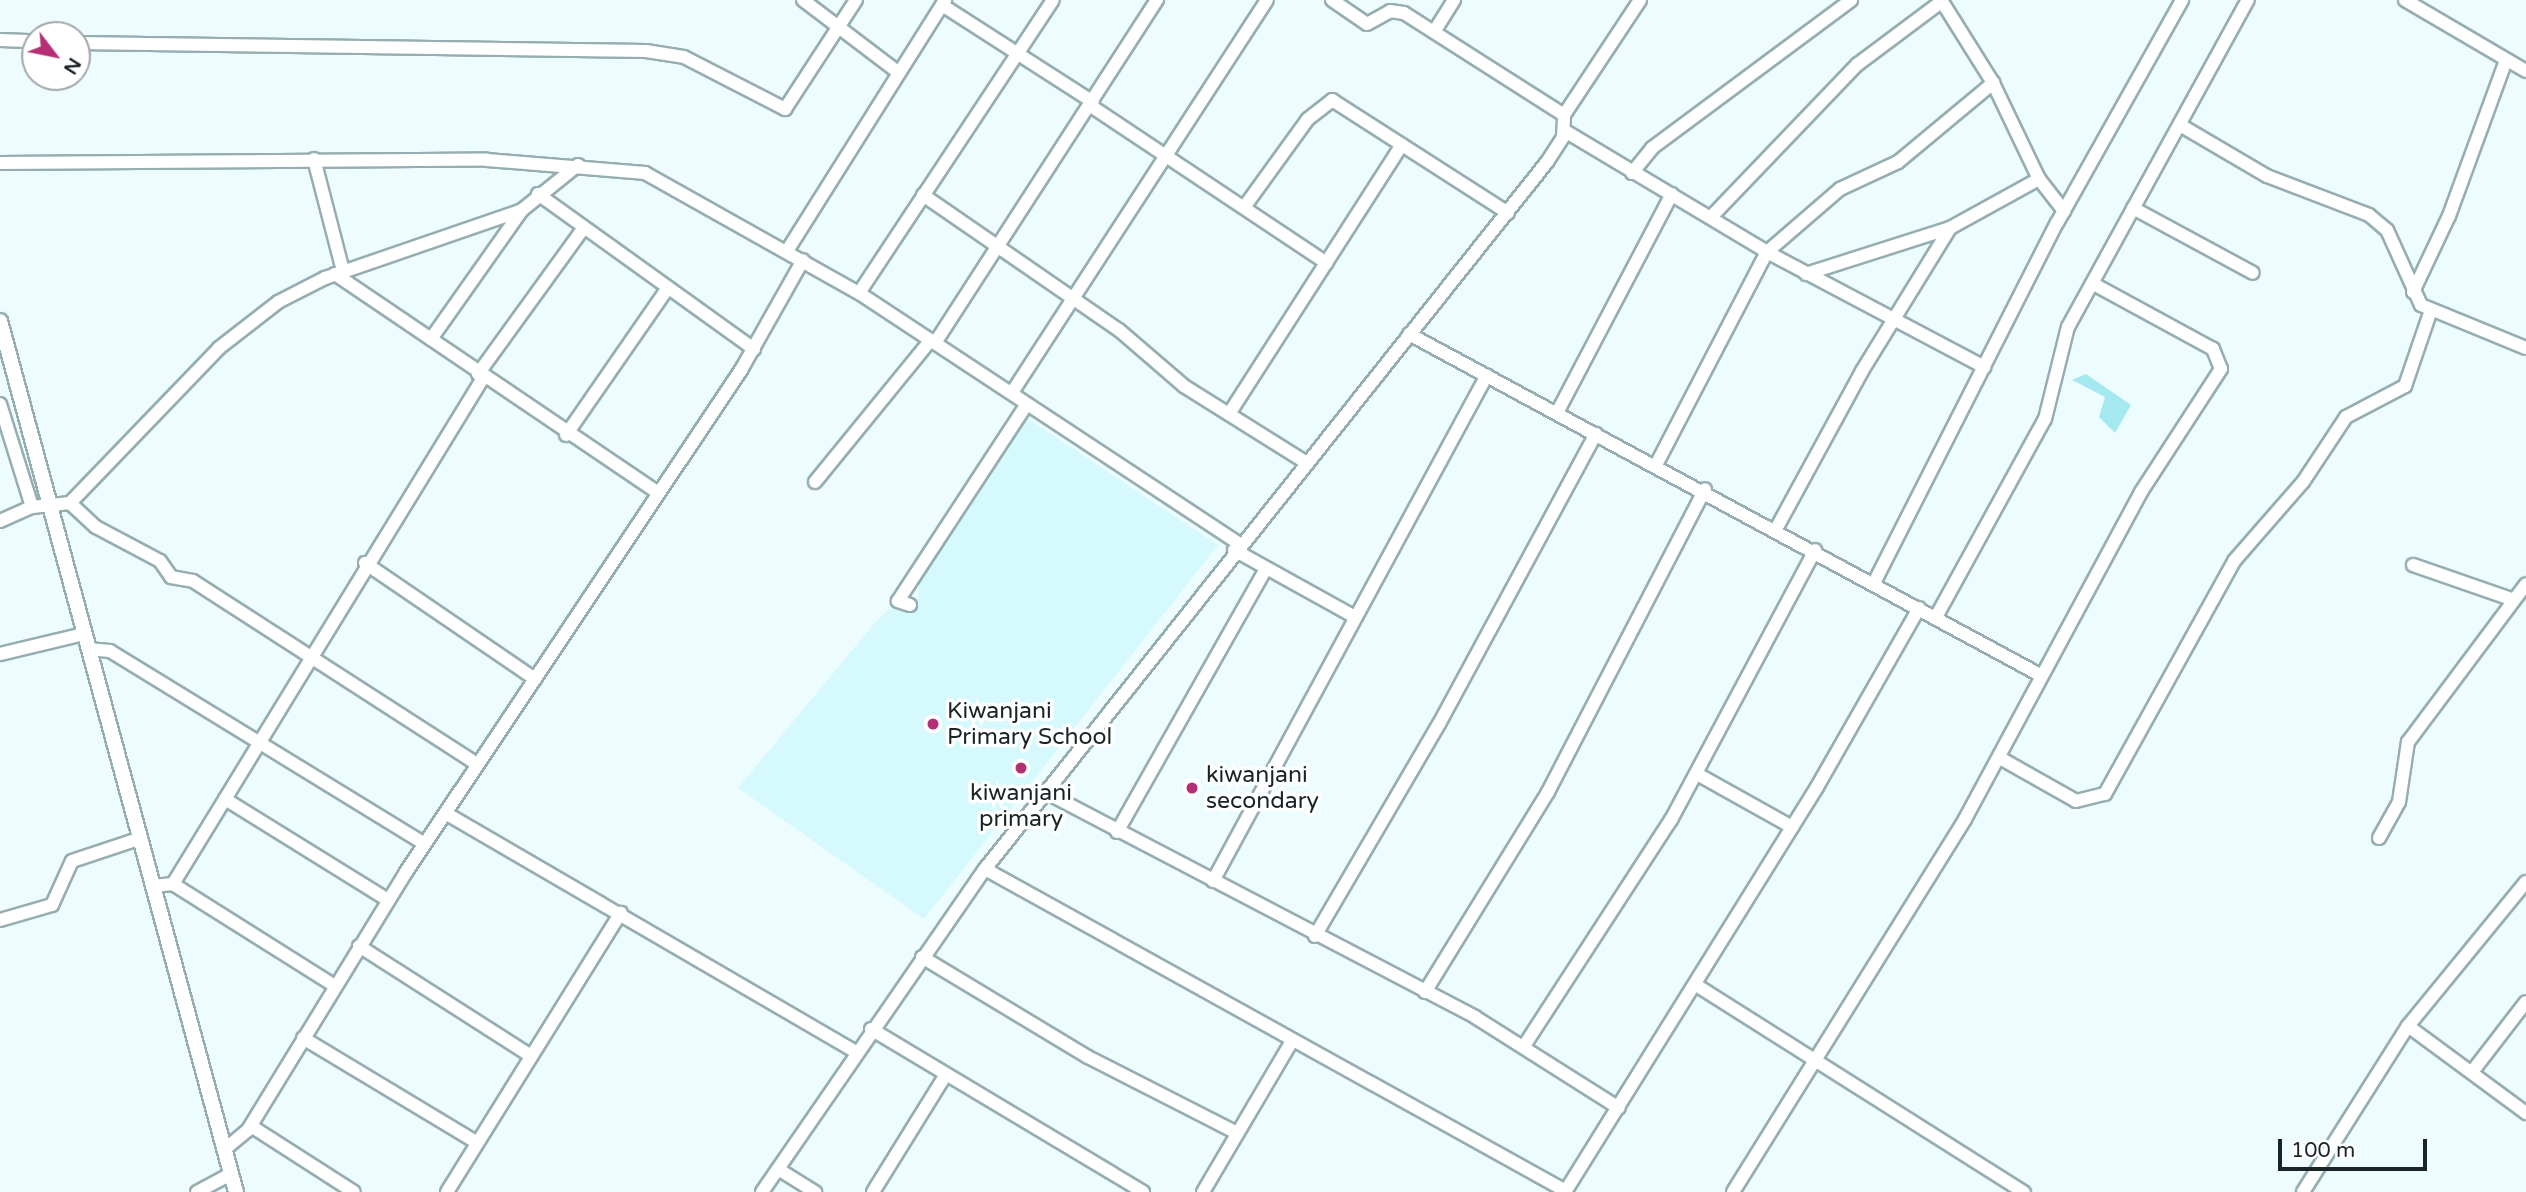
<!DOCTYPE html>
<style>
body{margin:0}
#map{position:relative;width:2526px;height:1192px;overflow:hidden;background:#edfdff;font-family:"Varela Round",sans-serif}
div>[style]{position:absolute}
.built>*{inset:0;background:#d5f9fd}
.green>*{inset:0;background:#a5e9f0}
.roads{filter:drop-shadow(2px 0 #96aeb1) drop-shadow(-2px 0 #96aeb1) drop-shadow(0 2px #96aeb1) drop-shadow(0 -2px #96aeb1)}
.minor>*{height:12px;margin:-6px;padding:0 6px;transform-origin:6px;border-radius:6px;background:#fff}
.tertiary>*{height:14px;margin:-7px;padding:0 7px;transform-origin:7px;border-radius:7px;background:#fff}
.dots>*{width:19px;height:19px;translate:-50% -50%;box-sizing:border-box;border:4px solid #fff;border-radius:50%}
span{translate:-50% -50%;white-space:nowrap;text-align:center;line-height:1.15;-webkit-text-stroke:7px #fff;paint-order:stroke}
.poi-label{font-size:23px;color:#1a2425}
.left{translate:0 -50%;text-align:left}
.north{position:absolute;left:21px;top:21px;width:70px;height:70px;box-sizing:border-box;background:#fff;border:2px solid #a3a7a8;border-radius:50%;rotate:122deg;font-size:19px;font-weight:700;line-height:28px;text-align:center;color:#1a2425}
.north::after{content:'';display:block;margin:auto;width:24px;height:32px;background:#b42f76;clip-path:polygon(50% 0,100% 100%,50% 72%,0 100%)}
.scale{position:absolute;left:2278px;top:1139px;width:149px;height:32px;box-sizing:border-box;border:4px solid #1a2425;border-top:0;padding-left:9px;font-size:21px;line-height:24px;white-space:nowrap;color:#1a2425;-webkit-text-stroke:5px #fff;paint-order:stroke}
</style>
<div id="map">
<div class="built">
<div style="clip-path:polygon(1027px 418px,1218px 545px,924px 919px,738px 788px,873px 625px,888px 610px,918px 601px,919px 583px)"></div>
</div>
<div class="green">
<div style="clip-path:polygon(2086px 374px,2131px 405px,2115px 433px,2099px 417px,2105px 397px,2072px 380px)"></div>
</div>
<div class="roads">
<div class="minor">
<div style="left:803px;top:0;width:119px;rotate:37.2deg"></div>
<div style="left:1332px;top:0;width:42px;rotate:34.4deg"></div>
<div style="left:1367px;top:24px;width:26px;rotate:-29deg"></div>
<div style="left:1390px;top:11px;width:14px;rotate:8deg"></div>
<div style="left:1404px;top:13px;width:190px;rotate:32.5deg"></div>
<div style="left:1941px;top:0;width:98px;rotate:57.9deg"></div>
<div style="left:1993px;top:83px;width:106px;rotate:64.4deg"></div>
<div style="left:2039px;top:179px;width:41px;rotate:52deg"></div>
<div style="left:2405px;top:0;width:140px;rotate:30.4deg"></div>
<div style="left:942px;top:5px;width:179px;rotate:32.7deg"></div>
<div style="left:1434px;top:32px;width:38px;rotate:-58deg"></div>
<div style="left:0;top:40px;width:35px;rotate:2deg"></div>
<div style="left:77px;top:43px;width:569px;rotate:0.81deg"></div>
<div style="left:646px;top:51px;width:38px;rotate:9deg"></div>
<div style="left:684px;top:57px;width:114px;rotate:27.2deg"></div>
<div style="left:785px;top:109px;width:130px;rotate:-56.9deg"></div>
<div style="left:1091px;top:106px;width:283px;rotate:33.7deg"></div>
<div style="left:2180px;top:125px;width:101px;rotate:30.4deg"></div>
<div style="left:2267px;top:176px;width:109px;rotate:20.9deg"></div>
<div style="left:2369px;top:215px;width:23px;rotate:40deg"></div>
<div style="left:2387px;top:230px;width:82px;rotate:65.6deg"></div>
<div style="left:2421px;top:305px;width:113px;rotate:22.3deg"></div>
<div style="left:1565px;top:131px;width:235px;rotate:30.9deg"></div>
<div style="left:1767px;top:252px;width:246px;rotate:27.9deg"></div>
<div style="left:314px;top:159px;width:116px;rotate:75.5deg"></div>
<div style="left:0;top:163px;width:487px;rotate:-0.4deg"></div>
<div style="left:487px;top:160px;width:159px;rotate:4.7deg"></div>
<div style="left:645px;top:173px;width:245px;rotate:29.3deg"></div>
<div style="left:859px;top:293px;width:455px;rotate:33.4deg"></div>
<div style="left:1632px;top:173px;width:32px;rotate:-51deg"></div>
<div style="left:1652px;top:148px;width:248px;rotate:-36.6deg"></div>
<div style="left:538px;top:194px;width:266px;rotate:35.7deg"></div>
<div style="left:923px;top:195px;width:238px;rotate:34.6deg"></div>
<div style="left:1119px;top:330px;width:86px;rotate:40.7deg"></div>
<div style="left:1184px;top:386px;width:143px;rotate:32.1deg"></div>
<div style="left:1245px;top:206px;width:107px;rotate:-54.1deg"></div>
<div style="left:1308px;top:119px;width:31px;rotate:-38deg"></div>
<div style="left:1332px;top:100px;width:209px;rotate:32.7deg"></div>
<div style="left:2133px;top:208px;width:136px;rotate:28.4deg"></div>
<div style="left:1712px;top:216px;width:211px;rotate:-46.2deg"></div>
<div style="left:1858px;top:64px;width:104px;rotate:-36.8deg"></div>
<div style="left:787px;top:251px;width:297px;rotate:-57.8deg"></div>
<div style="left:335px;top:274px;width:391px;rotate:34.1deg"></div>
<div style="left:1806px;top:274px;width:151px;rotate:-17.7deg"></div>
<div style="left:2413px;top:292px;width:84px;rotate:-64.7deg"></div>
<div style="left:2449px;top:216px;width:166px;rotate:-69.9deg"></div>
<div style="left:859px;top:293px;width:351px;rotate:-56.5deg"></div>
<div style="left:1409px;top:334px;width:719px;rotate:28.38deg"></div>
<div style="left:431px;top:339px;width:158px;rotate:-54.8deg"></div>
<div style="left:522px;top:210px;width:72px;rotate:-38.8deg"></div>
<div style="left:935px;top:343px;width:409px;rotate:-57.1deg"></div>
<div style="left:478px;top:374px;width:179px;rotate:-54.1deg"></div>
<div style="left:1013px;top:391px;width:466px;rotate:-57deg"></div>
<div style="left:0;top:404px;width:108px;rotate:72.7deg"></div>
<div style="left:1558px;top:411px;width:245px;rotate:-62.3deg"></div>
<div style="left:1229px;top:414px;width:320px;rotate:-57.3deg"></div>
<div style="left:566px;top:435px;width:178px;rotate:-55.3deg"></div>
<div style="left:1656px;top:465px;width:240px;rotate:-62.5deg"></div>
<div style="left:1767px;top:252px;width:96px;rotate:-40.8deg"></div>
<div style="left:1840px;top:189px;width:64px;rotate:-25deg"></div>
<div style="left:1898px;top:162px;width:124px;rotate:-39.7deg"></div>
<div style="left:815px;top:482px;width:183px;rotate:-50.8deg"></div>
<div style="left:70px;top:503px;width:215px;rotate:-46.1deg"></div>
<div style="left:219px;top:348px;width:75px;rotate:-37.9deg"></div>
<div style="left:278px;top:302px;width:53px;rotate:-27.1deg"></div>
<div style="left:325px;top:278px;width:208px;rotate:-19deg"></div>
<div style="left:0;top:521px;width:35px;rotate:-24deg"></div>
<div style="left:32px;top:507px;width:38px;rotate:-6deg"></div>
<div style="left:70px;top:503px;width:35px;rotate:43deg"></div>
<div style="left:96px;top:527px;width:72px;rotate:28deg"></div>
<div style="left:160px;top:561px;width:19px;rotate:55deg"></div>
<div style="left:171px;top:577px;width:22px;rotate:10deg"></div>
<div style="left:193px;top:581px;width:338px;rotate:32.8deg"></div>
<div style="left:1776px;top:529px;width:180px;rotate:-61.4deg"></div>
<div style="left:1862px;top:371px;width:168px;rotate:-58.4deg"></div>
<div style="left:1950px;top:228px;width:102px;rotate:-28.8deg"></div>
<div style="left:1234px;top:550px;width:138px;rotate:29deg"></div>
<div style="left:365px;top:563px;width:206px;rotate:34.3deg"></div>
<div style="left:2413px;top:565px;width:104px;rotate:19.1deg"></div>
<div style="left:1874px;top:583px;width:404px;rotate:-63.1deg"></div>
<div style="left:2057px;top:223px;width:256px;rotate:-60.7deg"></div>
<div style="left:910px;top:605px;width:13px;rotate:-162deg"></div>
<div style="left:898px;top:601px;width:235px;rotate:-56.8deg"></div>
<div style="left:1936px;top:617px;width:226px;rotate:-61.2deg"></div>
<div style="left:2045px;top:419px;width:95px;rotate:-76deg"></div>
<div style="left:2068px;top:327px;width:373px;rotate:-61.2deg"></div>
<div style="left:88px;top:649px;width:22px;rotate:5deg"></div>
<div style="left:110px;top:651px;width:369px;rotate:31.5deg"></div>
<div style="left:0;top:654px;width:86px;rotate:-13.4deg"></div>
<div style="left:2000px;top:758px;width:87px;rotate:29.5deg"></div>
<div style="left:2076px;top:801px;width:30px;rotate:-14deg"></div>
<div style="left:2105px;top:794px;width:266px;rotate:-61deg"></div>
<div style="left:2234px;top:561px;width:105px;rotate:-48.9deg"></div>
<div style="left:2303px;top:482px;width:78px;rotate:-56.5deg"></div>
<div style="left:2346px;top:417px;width:67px;rotate:-27.7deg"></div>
<div style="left:2405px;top:386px;width:80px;rotate:-71.1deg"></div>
<div style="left:1697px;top:774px;width:109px;rotate:29.2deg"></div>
<div style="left:1047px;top:793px;width:483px;rotate:27.6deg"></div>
<div style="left:1475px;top:1017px;width:170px;rotate:32.3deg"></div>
<div style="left:225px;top:799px;width:192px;rotate:31.8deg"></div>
<div style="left:447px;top:814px;width:471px;rotate:30.2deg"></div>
<div style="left:1117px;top:832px;width:302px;rotate:-60.5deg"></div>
<div style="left:2379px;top:838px;width:41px;rotate:-60.9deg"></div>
<div style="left:2399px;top:802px;width:61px;rotate:-81.5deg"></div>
<div style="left:2408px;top:742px;width:197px;rotate:-53.2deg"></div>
<div style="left:985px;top:869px;width:664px;rotate:29deg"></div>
<div style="left:1213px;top:881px;width:575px;rotate:-61.56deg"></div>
<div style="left:173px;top:884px;width:593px;rotate:-58.51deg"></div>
<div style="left:153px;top:886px;width:20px;rotate:-6deg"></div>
<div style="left:173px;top:884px;width:191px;rotate:32.2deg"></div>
<div style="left:0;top:920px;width:54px;rotate:-16.1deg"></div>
<div style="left:52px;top:905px;width:48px;rotate:-65.6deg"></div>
<div style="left:72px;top:861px;width:73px;rotate:-18.4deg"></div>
<div style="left:1315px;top:936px;width:246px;rotate:-59.7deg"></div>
<div style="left:1439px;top:724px;width:330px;rotate:-61.6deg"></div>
<div style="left:359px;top:946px;width:204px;rotate:32.6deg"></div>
<div style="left:922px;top:957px;width:194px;rotate:31.1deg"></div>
<div style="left:1088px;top:1057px;width:167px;rotate:27deg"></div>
<div style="left:1696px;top:985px;width:388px;rotate:32.3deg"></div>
<div style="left:1425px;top:992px;width:235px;rotate:-58.4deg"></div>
<div style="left:1548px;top:792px;width:341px;rotate:-62.6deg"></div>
<div style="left:2408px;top:1026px;width:147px;rotate:36.4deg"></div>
<div style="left:871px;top:1029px;width:317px;rotate:30.9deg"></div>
<div style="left:303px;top:1038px;width:202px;rotate:31deg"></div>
<div style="left:1524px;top:1046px;width:270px;rotate:-57deg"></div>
<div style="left:1671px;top:820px;width:306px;rotate:-61.9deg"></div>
<div style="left:2472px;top:1072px;width:88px;rotate:-52.4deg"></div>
<div style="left:251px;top:1126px;width:122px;rotate:32.7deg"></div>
<div style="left:224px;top:1150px;width:31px;rotate:-40deg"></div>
<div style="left:248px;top:1130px;width:303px;rotate:-58.5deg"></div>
<div style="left:406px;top:872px;width:604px;rotate:-56.28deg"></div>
<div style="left:741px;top:370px;width:126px;rotate:-60.6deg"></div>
<div style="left:778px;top:1169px;width:44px;rotate:31.9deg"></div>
<div style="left:197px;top:1192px;width:38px;rotate:-28deg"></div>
<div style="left:447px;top:1192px;width:329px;rotate:-58.1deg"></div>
<div style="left:762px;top:1192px;width:393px;rotate:-55.4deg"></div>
<div style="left:985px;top:869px;width:903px;rotate:-51.52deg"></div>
<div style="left:1547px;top:162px;width:30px;rotate:-57deg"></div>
<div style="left:1563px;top:137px;width:22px;rotate:-87deg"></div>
<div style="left:1564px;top:115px;width:138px;rotate:-56.5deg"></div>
<div style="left:873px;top:1192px;width:137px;rotate:-58.2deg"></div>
<div style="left:1203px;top:1192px;width:175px;rotate:-59.5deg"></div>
<div style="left:1565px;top:1192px;width:477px;rotate:-58.1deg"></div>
<div style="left:1817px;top:787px;width:206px;rotate:-60.3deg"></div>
<div style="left:1733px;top:1192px;width:439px;rotate:-58.1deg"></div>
<div style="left:1965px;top:819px;width:371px;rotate:-61.7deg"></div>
<div style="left:2141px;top:492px;width:147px;rotate:-57deg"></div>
<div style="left:2221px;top:369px;width:22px;rotate:-112deg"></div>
<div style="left:2213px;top:349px;width:136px;rotate:-151.4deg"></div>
<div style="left:2303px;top:1192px;width:196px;rotate:-57.7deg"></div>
<div style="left:2408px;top:1026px;width:186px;rotate:-50.7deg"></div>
</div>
<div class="tertiary">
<div style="left:0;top:321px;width:902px;rotate:74.84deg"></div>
</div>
</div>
<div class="dots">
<div style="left:933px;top:724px;background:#b42f76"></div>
<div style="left:1021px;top:768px;background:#b42f76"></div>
<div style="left:1192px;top:788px;background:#b42f76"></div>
</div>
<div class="poi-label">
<span class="left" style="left:947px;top:724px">Kiwanjani<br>Primary School</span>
<span class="left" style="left:1206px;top:788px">kiwanjani<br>secondary</span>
<span style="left:1021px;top:806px">kiwanjani<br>primary</span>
</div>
<div class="north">N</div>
<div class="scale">100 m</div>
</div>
